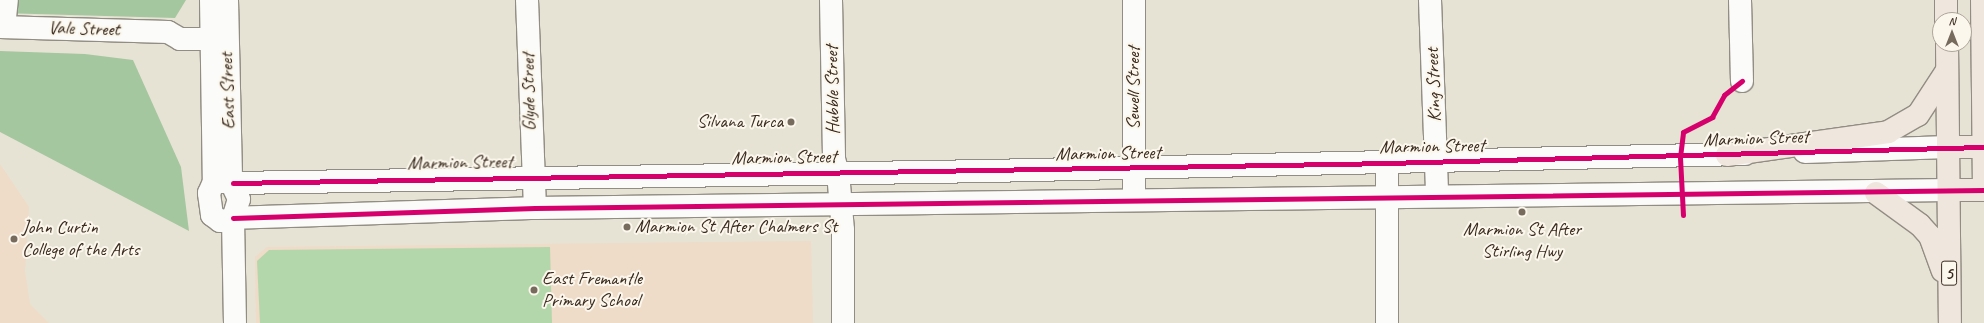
<!DOCTYPE html>
<style>
body{margin:0}
#map{position:relative;width:1984px;height:323px;overflow:hidden;background:#e7e3d4;font-family:Caveat,sans-serif}
div>[style]{position:absolute}
.built>*{inset:0;background:#eedbc8}
.green>*{inset:0;background:#b3d7aa}
.forest>*{inset:0;background:#a4c79f}
.roads{filter:drop-shadow(1px 0 #928d84) drop-shadow(-1px 0 #928d84) drop-shadow(0 1px #928d84) drop-shadow(0 -1px #928d84)}
.minor>*{height:22px;margin:-11px;padding:0 11px;transform-origin:11px;border-radius:11px;background:#fbfbf9}
.tertiary>*{height:22px;margin:-11px;padding:0 11px;transform-origin:11px;border-radius:11px;background:#fbfbf9}
.primary>*{height:22px;margin:-11px;padding:0 11px;transform-origin:11px;border-radius:11px;background:#efe6de}
.trunk>*{height:22px;margin:-11px;padding:0 11px;transform-origin:11px;border-radius:11px;background:#efe6de}
.cycleway>*{height:5px;margin:-2.5px;padding:0 2.5px;transform-origin:2.5px;border-radius:2.5px;background:#d6006c}
.dots>*{width:11px;height:11px;translate:-50% -50%;box-sizing:border-box;border:2px solid #fbf7ec;border-radius:50%}
span{translate:-50% -50%;white-space:nowrap;text-align:center;line-height:1.15;-webkit-text-stroke:4px #fbf7ec;paint-order:stroke}
.shield-label span{padding:1px 3px;background:#fbf7ec;border:1px solid;border-radius:3px;-webkit-text-stroke-width:0}
.shield-label{font-size:18px;color:#3b2a1e;font-weight:700}
.street-label{font-size:19px;color:#3b2a1e}
.poi-label{font-size:19px;color:#3b2a1e}
.right{translate:-100% -50%;text-align:right}
.left{translate:0 -50%;text-align:left}
.north{position:absolute;left:1932px;top:12px;width:40px;height:40px;box-sizing:border-box;background:#fbf7ec;border:1px solid #aea59a;border-radius:50%;rotate:0deg;font-size:11px;font-weight:700;line-height:16px;text-align:center;color:#3b2a1e}
.north::after{content:'';display:block;margin:auto;width:14px;height:18px;background:#776b5e;clip-path:polygon(50% 0,100% 100%,50% 72%,0 100%)}
</style>
<div id="map">
<div class="built">
<div style="clip-path:polygon(0 164px,29px 207px,25px 271px,30px 304px,49px 323px,0 323px)"></div>
<div style="clip-path:polygon(811px 241px,813px 323px,256px 323px,255px 257px,267px 247px)"></div>
</div>
<div class="green">
<div style="clip-path:polygon(550px 247px,552px 323px,260px 323px,257px 261px,269px 250px)"></div>
</div>
<div class="forest">
<div style="clip-path:polygon(0 0,186px 0,175px 18px,0 13px)"></div>
<div style="clip-path:polygon(0 51px,85px 54px,133px 60px,181px 167px,189px 231px,0 132px)"></div>
</div>
<div class="roads">
<div class="minor">
<div style="left:527px;top:0;width:208px;rotate:87.8deg"></div>
<div style="left:831px;top:0;width:159px;rotate:88.9deg"></div>
<div style="left:834px;top:159px;width:15px;rotate:74deg"></div>
<div style="left:838px;top:173px;width:57px;rotate:85deg"></div>
<div style="left:843px;top:230px;width:93px;rotate:90deg"></div>
<div style="left:1134px;top:0;width:200px;rotate:90deg"></div>
<div style="left:1430px;top:0;width:194px;rotate:87.9deg"></div>
<div style="left:1740px;top:0;width:81px;rotate:88.6deg"></div>
<div style="left:0;top:27px;width:168px;rotate:1.7deg"></div>
<div style="left:168px;top:32px;width:14px;rotate:30deg"></div>
<div style="left:180px;top:39px;width:47px"></div>
<div style="left:4px;top:27px;width:27px;rotate:-84deg"></div>
<div style="left:1805px;top:152px;width:143px;rotate:-2deg"></div>
<div style="left:233px;top:183px;width:755px;rotate:-0.91deg"></div>
<div style="left:988px;top:171px;width:757px;rotate:-1.29deg"></div>
<div style="left:233px;top:218px;width:302px;rotate:-1.9deg"></div>
<div style="left:535px;top:208px;width:1414px;rotate:-0.73deg"></div>
<div style="left:1387px;top:323px;width:160px;rotate:-90deg"></div>
</div>
<div class="tertiary">
<div style="left:211px;top:0;width:182px;rotate:89.1deg"></div>
<div style="left:227px;top:0;width:182px;rotate:88.7deg"></div>
<div style="left:233px;top:219px;width:13px;rotate:171deg"></div>
<div style="left:220px;top:221px;width:10px;rotate:-143deg"></div>
<div style="left:212px;top:215px;width:22px;rotate:-98deg"></div>
<div style="left:209px;top:193px;width:12px;rotate:-66deg"></div>
<div style="left:214px;top:182px;width:17px"></div>
<div style="left:231px;top:182px;width:19px;rotate:65deg"></div>
<div style="left:239px;top:199px;width:21px;rotate:107deg"></div>
<div style="left:233px;top:219px;width:104px;rotate:88.9deg"></div>
</div>
<div class="primary">
<div style="left:1948px;top:147px;width:36px"></div>
<div style="left:1949px;top:190px;width:35px"></div>
</div>
<div class="trunk">
<div style="left:1946px;top:0;width:20px;rotate:90deg"></div>
<div style="left:1982px;top:0;width:182px;rotate:89.4deg"></div>
<div style="left:1947px;top:44px;width:279px;rotate:89.4deg"></div>
<div style="left:1727px;top:155px;width:163px;rotate:-8.1deg"></div>
<div style="left:1888px;top:132px;width:34px;rotate:-30deg"></div>
<div style="left:1918px;top:115px;width:51px;rotate:-56.9deg"></div>
<div style="left:1876px;top:193px;width:54px;rotate:36deg"></div>
<div style="left:1920px;top:225px;width:15px;rotate:48deg"></div>
<div style="left:1930px;top:236px;width:37px;rotate:70deg"></div>
</div>
</div>
<div class="cycleway">
<div style="left:233px;top:183px;width:1154px;rotate:-0.99deg"></div>
<div style="left:1387px;top:163px;width:597px;rotate:-1.54deg"></div>
<div style="left:1683px;top:215px;width:58px;rotate:-93deg"></div>
<div style="left:1680px;top:157px;width:25px;rotate:-83deg"></div>
<div style="left:1683px;top:132px;width:33px;rotate:-27deg"></div>
<div style="left:1712px;top:117px;width:25px;rotate:-61deg"></div>
<div style="left:1724px;top:95px;width:23px;rotate:-38deg"></div>
<div style="left:233px;top:218px;width:302px;rotate:-1.9deg"></div>
<div style="left:535px;top:208px;width:1449px;rotate:-0.71deg"></div>
</div>
<div class="dots">
<div style="left:791px;top:122px;background:#776b5e"></div>
<div style="left:1522px;top:212px;background:#776b5e"></div>
<div style="left:627px;top:227px;background:#776b5e"></div>
<div style="left:14px;top:239px;background:#776b5e"></div>
<div style="left:534px;top:290px;background:#776b5e"></div>
</div>
<div class="shield-label">
<span style="left:1949px;top:273px">5</span>
</div>
<div class="street-label">
<span style="left:84px;top:29px;rotate:2deg">Vale Street</span>
<span style="left:1434px;top:85px;rotate:-92deg">King Street</span>
<span style="left:1134px;top:88px;rotate:-90deg">Sewell Street</span>
<span style="left:833px;top:90px;rotate:-91deg">Hubble Street</span>
<span style="left:228px;top:91px;rotate:-92deg">East Street</span>
<span style="left:529px;top:92px;rotate:-91deg">Glyde Street</span>
<span style="left:1756px;top:139px;rotate:-2deg">Marmion Street</span>
<span style="left:1432px;top:147px;rotate:-1deg">Marmion Street</span>
<span style="left:1108px;top:154px;rotate:-1deg">Marmion Street</span>
<span style="left:784px;top:158px;rotate:-1deg">Marmion Street</span>
<span style="left:460px;top:163px;rotate:-1deg">Marmion Street</span>
</div>
<div class="poi-label">
<span class="right" style="left:783px;top:122px">Silvana Turca</span>
<span class="left" style="left:635px;top:227px">Marmion St After Chalmers St</span>
<span class="left" style="left:22px;top:239px">John Curtin<br>College of the Arts</span>
<span style="left:1522px;top:241px">Marmion St After<br>Stirling Hwy</span>
<span class="left" style="left:542px;top:290px">East Fremantle<br>Primary School</span>
</div>
<div class="north">N</div>
</div>
